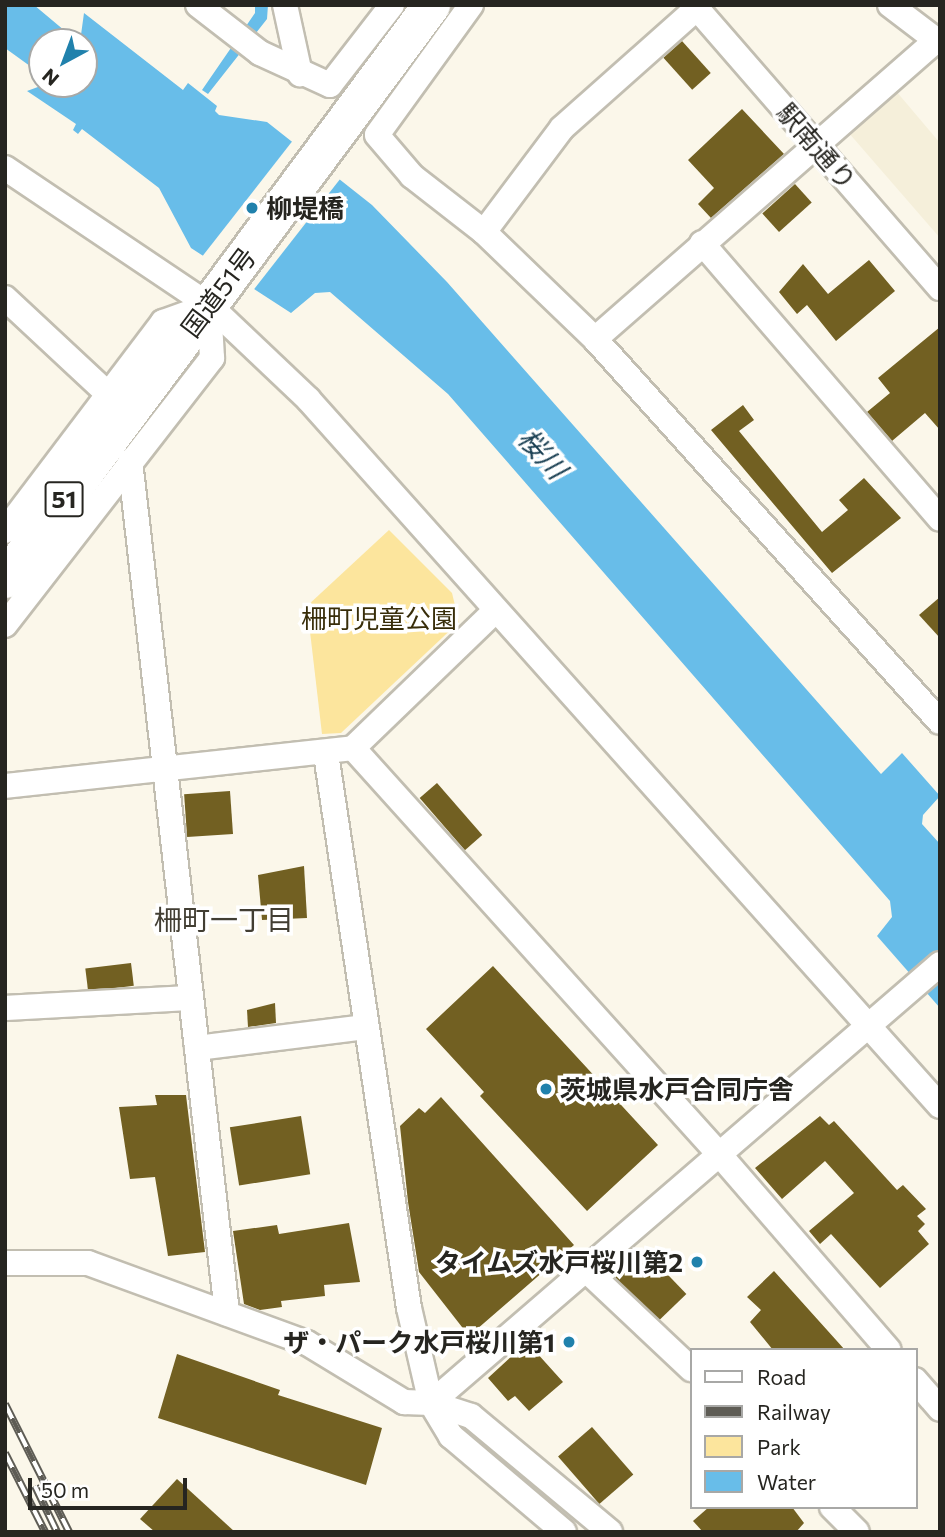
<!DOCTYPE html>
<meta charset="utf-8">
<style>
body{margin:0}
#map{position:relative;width:945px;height:1537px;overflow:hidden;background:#fbf7ea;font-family:Commissioner,"Noto Sans JP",sans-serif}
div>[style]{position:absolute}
.built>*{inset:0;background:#f5efda}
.green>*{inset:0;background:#fce59d}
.water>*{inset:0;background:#68bde9}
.pier>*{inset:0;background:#fbf7ea;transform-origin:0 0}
.building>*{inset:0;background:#726022;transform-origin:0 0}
.roads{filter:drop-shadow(2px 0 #c2beb1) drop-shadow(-2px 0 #c2beb1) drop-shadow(0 2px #c2beb1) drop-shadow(0 -2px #c2beb1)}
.minor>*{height:24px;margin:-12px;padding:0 12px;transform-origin:12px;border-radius:12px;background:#fff}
.highway>*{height:37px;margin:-18.5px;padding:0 18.5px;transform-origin:18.5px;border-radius:18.5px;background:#fff}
.rail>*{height:8px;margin-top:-4px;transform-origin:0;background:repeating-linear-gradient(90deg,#fff 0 16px,#5e5c55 0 32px);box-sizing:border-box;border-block:2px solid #5e5c55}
.dots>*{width:19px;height:19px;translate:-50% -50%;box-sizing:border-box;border:4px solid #fff;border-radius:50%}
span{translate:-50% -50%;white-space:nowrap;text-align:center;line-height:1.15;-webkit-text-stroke:7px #fff;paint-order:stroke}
.shield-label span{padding:2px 5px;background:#fff;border:2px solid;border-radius:5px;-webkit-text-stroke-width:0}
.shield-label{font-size:24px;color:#262520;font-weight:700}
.street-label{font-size:26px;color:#262520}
.poi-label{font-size:26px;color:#262520;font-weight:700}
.left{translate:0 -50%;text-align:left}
.right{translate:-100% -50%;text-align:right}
.park-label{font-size:26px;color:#382d09}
.water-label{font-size:28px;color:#1d4255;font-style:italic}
.neighbourhood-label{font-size:28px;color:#423e33}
.frame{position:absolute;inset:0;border:7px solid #262520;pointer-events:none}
.legend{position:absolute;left:690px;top:1348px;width:228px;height:161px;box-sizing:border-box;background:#fff;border:2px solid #a8a8a6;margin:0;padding:9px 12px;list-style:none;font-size:21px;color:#262520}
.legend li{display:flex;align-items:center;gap:14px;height:35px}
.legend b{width:35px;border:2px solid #a8a8a6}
.north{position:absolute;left:28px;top:28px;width:70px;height:70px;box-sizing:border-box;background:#fff;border:2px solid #a8a8a6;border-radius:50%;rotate:221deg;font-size:19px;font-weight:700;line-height:28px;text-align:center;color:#262520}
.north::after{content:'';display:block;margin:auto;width:24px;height:32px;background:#2081ac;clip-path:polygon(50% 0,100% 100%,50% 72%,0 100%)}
.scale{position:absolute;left:28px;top:1478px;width:159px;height:32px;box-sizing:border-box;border:4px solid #262520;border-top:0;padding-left:9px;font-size:21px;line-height:24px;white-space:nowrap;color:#262520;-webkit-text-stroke:5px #fff;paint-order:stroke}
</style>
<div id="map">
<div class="built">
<div style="clip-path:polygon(896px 91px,940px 143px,940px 238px,848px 132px)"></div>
</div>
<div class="green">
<div style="clip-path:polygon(389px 530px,452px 593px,459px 622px,341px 733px,322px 734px,307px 606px)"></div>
</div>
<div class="water">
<div style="clip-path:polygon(5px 5px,34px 5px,71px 36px,67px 42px,42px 42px,41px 74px,5px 48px)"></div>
<div style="clip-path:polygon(255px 5px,268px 5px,267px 19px,208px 94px,202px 90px,255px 13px)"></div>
<div style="clip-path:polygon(84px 13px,183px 90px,188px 83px,217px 106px,215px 111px,219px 115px,267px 122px,372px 205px,447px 282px,881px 774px,902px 753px,940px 796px,923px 815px,922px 824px,940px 844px,940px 1008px,877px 936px,892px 917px,890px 901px,448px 394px,330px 292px,315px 293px,291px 313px,191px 248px,159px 188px,82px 129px,78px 134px,73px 130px,76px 124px,27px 91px,46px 84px,84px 84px,84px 42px,80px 42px)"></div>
</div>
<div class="pier">
<div style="left:294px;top:139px;width:61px;height:151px;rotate:38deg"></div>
</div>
<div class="building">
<div style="left:682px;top:41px;width:43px;height:25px;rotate:48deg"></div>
<div style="clip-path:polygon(742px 109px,784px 154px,711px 218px,698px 204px,714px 188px,688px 160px)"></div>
<div style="left:795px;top:184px;width:25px;height:44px;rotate:48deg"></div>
<div style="clip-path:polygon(869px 260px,895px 291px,836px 341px,807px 305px,797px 314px,779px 292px,803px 264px,828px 294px)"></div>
<div style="clip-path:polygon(940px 327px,940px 430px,925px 413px,892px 441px,867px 412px,890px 393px,878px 378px)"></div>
<div style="clip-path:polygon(743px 405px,754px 420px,739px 431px,822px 532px,848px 510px,839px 500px,864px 478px,901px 518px,832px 573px,711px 430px)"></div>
<div style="clip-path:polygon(940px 597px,940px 638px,919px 615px)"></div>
<div style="left:437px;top:783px;width:69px;height:23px;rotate:49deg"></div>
<div style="left:230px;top:791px;width:43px;height:46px;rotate:86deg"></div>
<div style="clip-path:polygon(304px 866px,307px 918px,262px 920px,258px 875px)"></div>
<div style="left:131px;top:963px;width:23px;height:46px;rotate:83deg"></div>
<div style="clip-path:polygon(493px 966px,658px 1145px,587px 1211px,480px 1096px,484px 1092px,426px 1029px)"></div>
<div style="clip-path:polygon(275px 1003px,276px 1023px,248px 1027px,247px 1010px)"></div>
<div style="clip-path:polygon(155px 1095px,186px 1095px,205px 1252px,168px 1256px,155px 1177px,130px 1179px,119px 1107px,157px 1105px)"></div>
<div style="clip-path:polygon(441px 1097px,574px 1245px,469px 1336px,419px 1272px,408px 1202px,400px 1126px,419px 1108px,425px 1113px)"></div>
<div style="left:301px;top:1116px;width:59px;height:72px;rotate:81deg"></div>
<div style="clip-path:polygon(820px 1116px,829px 1125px,834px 1121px,897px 1190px,903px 1185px,926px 1209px,917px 1216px,925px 1224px,918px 1231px,929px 1244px,880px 1288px,831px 1234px,820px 1244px,809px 1231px,854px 1193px,825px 1161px,782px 1199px,755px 1168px)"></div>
<div style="clip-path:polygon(349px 1223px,360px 1282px,324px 1285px,325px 1296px,281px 1301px,282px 1307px,260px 1310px,244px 1304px,233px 1231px,277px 1225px,279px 1234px)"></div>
<div style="left:644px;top:1250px;width:61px;height:40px;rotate:46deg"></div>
<div style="clip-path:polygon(774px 1271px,845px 1350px,773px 1350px,750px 1322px,761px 1310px,747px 1297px)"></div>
<div style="clip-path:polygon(527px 1342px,563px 1382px,529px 1411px,515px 1396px,508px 1401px,488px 1378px)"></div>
<div style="clip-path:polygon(177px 1354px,280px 1390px,278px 1395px,382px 1428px,366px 1485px,158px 1418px)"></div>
<div style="left:592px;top:1427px;width:63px;height:45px;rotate:49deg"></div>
<div style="clip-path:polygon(177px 1479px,235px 1532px,155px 1532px,140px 1519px)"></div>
<div style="clip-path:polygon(709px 1507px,792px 1507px,804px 1523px,796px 1532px,703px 1532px,693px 1521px)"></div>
</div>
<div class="roads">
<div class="minor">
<div style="left:198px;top:5px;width:78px;rotate:37.7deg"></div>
<div style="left:260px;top:53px;width:77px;rotate:24.6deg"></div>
<div style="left:330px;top:85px;width:101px;rotate:-52.2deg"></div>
<div style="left:285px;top:5px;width:71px;rotate:77.7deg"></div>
<div style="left:471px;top:5px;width:160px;rotate:125.9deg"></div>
<div style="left:377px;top:135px;width:54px;rotate:49.5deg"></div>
<div style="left:412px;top:176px;width:91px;rotate:37.9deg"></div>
<div style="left:484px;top:232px;width:154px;rotate:43.9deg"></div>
<div style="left:595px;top:339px;width:515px;rotate:47.99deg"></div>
<div style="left:694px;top:5px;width:375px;rotate:49deg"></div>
<div style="left:890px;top:5px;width:63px;rotate:37.2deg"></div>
<div style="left:5px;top:168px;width:246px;rotate:33.9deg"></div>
<div style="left:209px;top:305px;width:137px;rotate:43.5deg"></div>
<div style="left:308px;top:399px;width:948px;rotate:48.21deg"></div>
<div style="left:484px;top:232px;width:130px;rotate:-53.1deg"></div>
<div style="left:562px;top:128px;width:181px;rotate:-41.6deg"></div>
<div style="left:702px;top:243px;width:364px;rotate:49.2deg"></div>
<div style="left:5px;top:298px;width:139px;rotate:43deg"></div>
<div style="left:595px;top:339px;width:454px;rotate:-41.2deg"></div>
<div style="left:130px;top:461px;width:858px;rotate:83.5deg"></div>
<div style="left:5px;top:531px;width:262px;rotate:-52.9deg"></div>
<div style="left:163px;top:322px;width:48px;rotate:-19.6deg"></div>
<div style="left:5px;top:625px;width:338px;rotate:-52.2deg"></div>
<div style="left:212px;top:358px;width:53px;rotate:-93.2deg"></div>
<div style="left:353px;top:748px;width:547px;rotate:47.97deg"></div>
<div style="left:719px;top:1154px;width:259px;rotate:49.1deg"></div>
<div style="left:326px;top:754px;width:560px;rotate:81.48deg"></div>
<div style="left:409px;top:1308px;width:98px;rotate:77deg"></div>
<div style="left:431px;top:1403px;width:39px;rotate:59deg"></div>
<div style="left:451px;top:1436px;width:148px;rotate:40.3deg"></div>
<div style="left:5px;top:786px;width:350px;rotate:-6.2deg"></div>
<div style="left:353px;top:748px;width:196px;rotate:-44deg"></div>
<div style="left:5px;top:1008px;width:186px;rotate:-3.1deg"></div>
<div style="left:197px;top:1048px;width:170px;rotate:-7.1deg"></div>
<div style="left:5px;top:1263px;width:83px"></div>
<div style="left:88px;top:1263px;width:233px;rotate:20.1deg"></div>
<div style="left:307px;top:1343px;width:114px;rotate:31.3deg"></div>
<div style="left:404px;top:1402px;width:27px;rotate:2deg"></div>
<div style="left:431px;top:1403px;width:42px;rotate:18deg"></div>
<div style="left:471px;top:1416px;width:181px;rotate:39.8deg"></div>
<div style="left:585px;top:1269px;width:146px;rotate:43.3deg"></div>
<div style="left:915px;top:1380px;width:38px;rotate:49deg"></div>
<div style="left:431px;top:1403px;width:672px;rotate:-40.78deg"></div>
<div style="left:832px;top:1507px;width:35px;rotate:45deg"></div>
</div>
<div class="highway">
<div style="left:5px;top:579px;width:715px;rotate:-53.42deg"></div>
</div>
</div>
<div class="rail">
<div style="left:5px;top:1404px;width:143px;rotate:63.4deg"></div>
<div style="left:5px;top:1453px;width:89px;rotate:63.1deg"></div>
<div style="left:35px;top:1486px;width:51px;rotate:64.4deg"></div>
</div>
<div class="dots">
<div style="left:252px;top:208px;background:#2081ac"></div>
<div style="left:546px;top:1089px;background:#2081ac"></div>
<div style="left:697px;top:1262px;background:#2081ac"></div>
<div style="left:569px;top:1342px;background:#2081ac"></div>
</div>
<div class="shield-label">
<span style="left:64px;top:499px">51</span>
</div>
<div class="street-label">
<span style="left:817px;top:146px;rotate:49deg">駅南通り</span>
<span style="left:218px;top:292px;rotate:-53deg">国道51号</span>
</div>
<div class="poi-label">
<span class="left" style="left:266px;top:208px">柳堤橋</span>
<span class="left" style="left:560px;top:1089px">茨城県水戸合同庁舎</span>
<span class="right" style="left:683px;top:1262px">タイムズ水戸桜川第2</span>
<span class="right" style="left:555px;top:1342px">ザ・パーク水戸桜川第1</span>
</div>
<div class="park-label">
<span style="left:379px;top:618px">柵町児童公園</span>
</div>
<div class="water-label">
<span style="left:543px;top:453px;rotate:48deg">桜川</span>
</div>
<div class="neighbourhood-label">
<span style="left:224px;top:919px">柵町一丁目</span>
</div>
<div class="frame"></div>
<ul class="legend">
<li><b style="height:9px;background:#fff"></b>Road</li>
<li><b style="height:9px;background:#5e5c55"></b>Railway</li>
<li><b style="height:19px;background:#fce59d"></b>Park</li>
<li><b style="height:19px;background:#68bde9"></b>Water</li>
</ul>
<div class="north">N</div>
<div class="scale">50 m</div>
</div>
